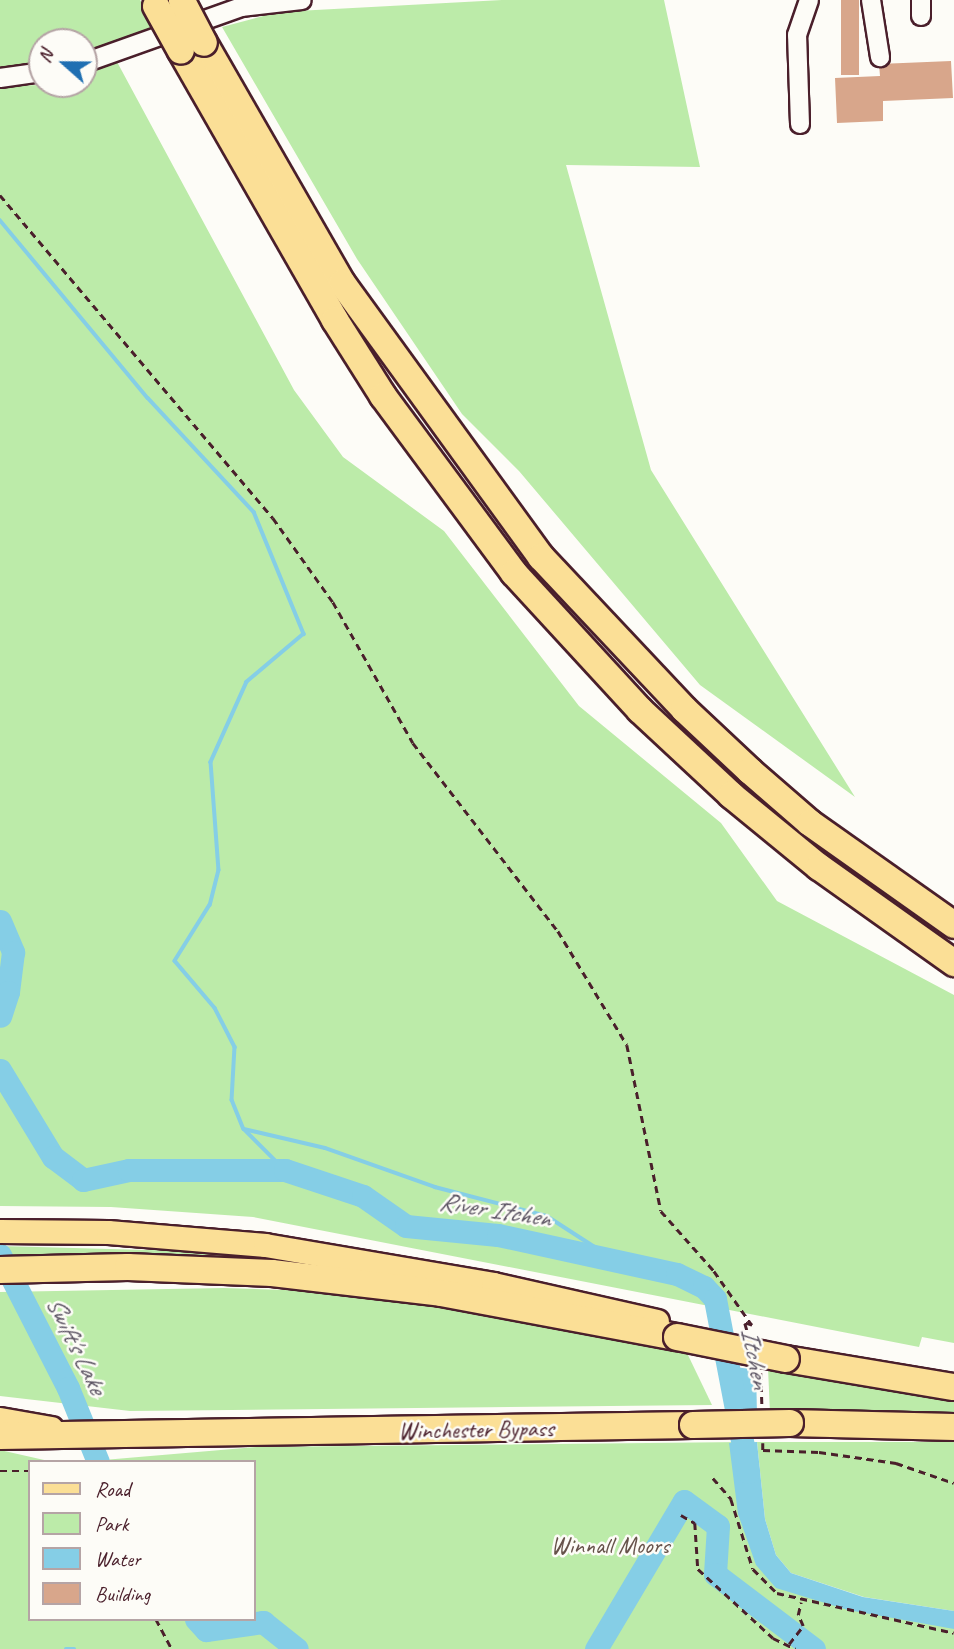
<!DOCTYPE html>
<style>
body{margin:0}
#map{position:relative;width:954px;height:1649px;overflow:hidden;background:#fdfcf7;font-family:Caveat,sans-serif}
div>[style]{position:absolute}
.green>*{inset:0;background:#bceba9}
.water>*{inset:0;background:#85cee6}
.stream>*{height:3.5px;margin:-1.75px;padding:0 1.75px;transform-origin:1.75px;border-radius:1.75px;background:#85cee6}
.river>*{height:23px;margin:-11.5px;padding:0 11.5px;transform-origin:11.5px;border-radius:11.5px;background:#85cee6}
.building>*{inset:0;background:#d8a68b;transform-origin:0 0}
.path>*{height:2.5px;margin-top:-1.25px;transform-origin:0;background:repeating-linear-gradient(90deg,#4a1f2b 0 7px,transparent 0 12px)}
.roads{filter:drop-shadow(2px 0 #4a1f2b) drop-shadow(-2px 0 #4a1f2b) drop-shadow(0 2px #4a1f2b) drop-shadow(0 -2px #4a1f2b)}
.minor>*{height:18px;margin:-9px;padding:0 9px;transform-origin:9px;border-radius:9px;background:#fdfcf7}
.major>*{height:23px;margin:-11.5px;padding:0 11.5px;transform-origin:11.5px;border-radius:11.5px;background:#fbdf96}
.highway>*{height:26px;margin:-13px;padding:0 13px;transform-origin:13px;border-radius:13px;background:#fbdf96}
.bridges{filter:drop-shadow(2px 0 #4a1f2b) drop-shadow(-2px 0 #4a1f2b) drop-shadow(0 2px #4a1f2b) drop-shadow(0 -2px #4a1f2b)}
.highway-bridge>*{height:26px;margin:-13px;padding:0 13px;transform-origin:13px;border-radius:13px;background:#fbdf96}
span{translate:-50% -50%;white-space:nowrap;text-align:center;line-height:1.15;-webkit-text-stroke:5px #fdfcf7;paint-order:stroke}
.street-label{font-size:24px;color:#4a1f2b}
.park-label{font-size:24px;color:#66524a}
.water-label{font-size:26px;color:#5c5463;font-style:italic}
.legend{position:absolute;left:28px;top:1460px;width:228px;height:161px;box-sizing:border-box;background:#fdfcf7;border:2px solid #b5a4a5;margin:0;padding:9px 12px;list-style:none;font-size:21px;color:#4a1f2b}
.legend li{display:flex;align-items:center;gap:14px;height:35px}
.legend b{width:35px;border:2px solid #b5a4a5}
.north{position:absolute;left:28px;top:28px;width:70px;height:70px;box-sizing:border-box;background:#fdfcf7;border:2px solid #b5a4a5;border-radius:50%;rotate:291deg;font-size:19px;font-weight:700;line-height:28px;text-align:center;color:#4a1f2b}
.north::after{content:'';display:block;margin:auto;width:24px;height:32px;background:#1f6fb2;clip-path:polygon(50% 0,100% 100%,50% 72%,0 100%)}
</style>
<div id="map">
<div class="green">
<div style="clip-path:polygon(0 0,140px 0,156px 28px,84px 52px,84px 42px,42px 42px,42px 63px,0 69px)"></div>
<div style="clip-path:polygon(502px 0,664px 0,700px 167px,566px 165px,651px 470px,855px 797px,700px 685px,519px 471px,462px 414px,357px 259px,222px 27px,278px 12px)"></div>
<div style="clip-path:polygon(116px 60px,294px 390px,343px 457px,444px 531px,579px 706px,721px 823px,777px 901px,954px 995px,954px 1343px,922px 1337px,919px 1347px,253px 1217px,111px 1207px,0 1206px,0 86px,84px 84px,84px 71px)"></div>
<div style="clip-path:polygon(0 1246px,220px 1252px,220px 1259px,0 1256px)"></div>
<div style="clip-path:polygon(224px 1288px,375px 1293px,687px 1353px,712px 1405px,130px 1411px,0 1396px,0 1292px)"></div>
<div style="clip-path:polygon(768px 1368px,954px 1400px,954px 1416px,770px 1413px)"></div>
<div style="clip-path:polygon(742px 1442px,754px 1508px,772px 1560px,809px 1589px,954px 1615px,954px 1649px,0 1649px,0 1450px,53px 1462px,30px 1462px,30px 1619px,254px 1619px,254px 1462px,80px 1462px,256px 1447px)"></div>
<div style="clip-path:polygon(757px 1442px,954px 1442px,954px 1611px,864px 1597px,791px 1573px,776px 1555px,765px 1519px)"></div>
</div>
<div class="water">
<div style="clip-path:polygon(723px 1365px,756px 1370px,757px 1415px,728px 1414px)"></div>
<div style="clip-path:polygon(757px 1442px,765px 1519px,776px 1555px,791px 1573px,863px 1597px,954px 1611px,954px 1629px,848px 1610px,776px 1588px,756px 1565px,738px 1514px,729px 1443px)"></div>
</div>
<div class="stream">
<div style="left:0;top:220px;width:231px;rotate:50.3deg"></div>
<div style="left:148px;top:398px;width:156px;rotate:47.1deg"></div>
<div style="left:254px;top:512px;width:132px;rotate:67.7deg"></div>
<div style="left:304px;top:634px;width:75px;rotate:139.9deg"></div>
<div style="left:247px;top:682px;width:88px;rotate:114.2deg"></div>
<div style="left:211px;top:762px;width:108px;rotate:85.8deg"></div>
<div style="left:219px;top:870px;width:36px;rotate:104deg"></div>
<div style="left:210px;top:905px;width:66px;rotate:122deg"></div>
<div style="left:175px;top:961px;width:62px;rotate:49.6deg"></div>
<div style="left:215px;top:1008px;width:44px;rotate:62.9deg"></div>
<div style="left:235px;top:1047px;width:53px;rotate:93.2deg"></div>
<div style="left:232px;top:1100px;width:31px;rotate:68deg"></div>
<div style="left:244px;top:1129px;width:83px;rotate:13.2deg"></div>
<div style="left:325px;top:1148px;width:117px;rotate:19.5deg"></div>
<div style="left:435px;top:1187px;width:116px;rotate:14.5deg"></div>
<div style="left:547px;top:1216px;width:81px;rotate:32.9deg"></div>
<div style="left:245px;top:1130px;width:57px;rotate:45deg"></div>
<div style="left:66px;top:1649px;width:8px"></div>
</div>
<div class="river">
<div style="left:0;top:921px;width:34px;rotate:67deg"></div>
<div style="left:13px;top:952px;width:40px;rotate:97.1deg"></div>
<div style="left:8px;top:992px;width:25px;rotate:108deg"></div>
<div style="left:0;top:1070px;width:102px;rotate:58.7deg"></div>
<div style="left:53px;top:1157px;width:38px;rotate:37deg"></div>
<div style="left:83px;top:1180px;width:47px;rotate:-12.3deg"></div>
<div style="left:129px;top:1170px;width:156px"></div>
<div style="left:285px;top:1170px;width:82px;rotate:18.4deg"></div>
<div style="left:363px;top:1196px;width:52px;rotate:34.9deg"></div>
<div style="left:406px;top:1226px;width:92px;rotate:5.6deg"></div>
<div style="left:498px;top:1235px;width:183px;rotate:12.3deg"></div>
<div style="left:677px;top:1274px;width:30px;rotate:26deg"></div>
<div style="left:704px;top:1287px;width:16px;rotate:47deg"></div>
<div style="left:715px;top:1299px;width:176px;rotate:79.2deg"></div>
<div style="left:0;top:1255px;width:149px;rotate:62.9deg"></div>
<div style="left:68px;top:1388px;width:80px;rotate:67.9deg"></div>
<div style="left:196px;top:1619px;width:15px;rotate:48deg"></div>
<div style="left:206px;top:1630px;width:58px;rotate:-8deg"></div>
<div style="left:263px;top:1622px;width:43px;rotate:38.5deg"></div>
<div style="left:596px;top:1649px;width:172px;rotate:-59.3deg"></div>
<div style="left:684px;top:1501px;width:42px;rotate:36.3deg"></div>
<div style="left:718px;top:1526px;width:48px;rotate:93.6deg"></div>
<div style="left:715px;top:1574px;width:124px;rotate:37.1deg"></div>
</div>
<div class="building">
<div style="left:841px;top:0;width:18px;height:75px"></div>
<div style="clip-path:polygon(951px 61px,953px 98px,883px 101px,883px 121px,837px 123px,835px 78px,880px 76px,879px 64px)"></div>
</div>
<div class="path">
<div style="left:0;top:195px;width:423px;rotate:49.8deg"></div>
<div style="left:273px;top:518px;width:103px;rotate:54.5deg"></div>
<div style="left:333px;top:602px;width:162px;rotate:60.4deg"></div>
<div style="left:413px;top:743px;width:237px;rotate:52.4deg"></div>
<div style="left:558px;top:931px;width:133px;rotate:58.8deg"></div>
<div style="left:627px;top:1045px;width:169px;rotate:78.4deg"></div>
<div style="left:661px;top:1211px;width:80px;rotate:48.5deg"></div>
<div style="left:714px;top:1271px;width:66px;rotate:54.9deg"></div>
<div style="left:752px;top:1325px;width:7px;rotate:-164deg"></div>
<div style="left:745px;top:1323px;width:7px;rotate:74deg"></div>
<div style="left:761px;top:1373px;width:32px;rotate:88deg"></div>
<div style="left:763px;top:1443px;width:7px;rotate:90deg"></div>
<div style="left:763px;top:1450px;width:56px;rotate:2deg"></div>
<div style="left:819px;top:1452px;width:78px;rotate:8.1deg"></div>
<div style="left:896px;top:1463px;width:61px;rotate:19deg"></div>
<div style="left:0;top:1471px;width:30px"></div>
<div style="left:713px;top:1478px;width:28px;rotate:49deg"></div>
<div style="left:731px;top:1499px;width:73px;rotate:72.6deg"></div>
<div style="left:753px;top:1569px;width:34px;rotate:45deg"></div>
<div style="left:777px;top:1593px;width:181px;rotate:12.7deg"></div>
<div style="left:681px;top:1515px;width:16px;rotate:30deg"></div>
<div style="left:695px;top:1523px;width:46px;rotate:86.3deg"></div>
<div style="left:698px;top:1569px;width:102px;rotate:42.6deg"></div>
<div style="left:773px;top:1638px;width:25px;rotate:26deg"></div>
<div style="left:156px;top:1619px;width:34px;rotate:62deg"></div>
<div style="left:789px;top:1644px;width:23px;rotate:-52deg"></div>
<div style="left:803px;top:1626px;width:12px;rotate:-114deg"></div>
<div style="left:798px;top:1615px;width:13px;rotate:-77deg"></div>
</div>
<div class="roads">
<div class="minor">
<div style="left:871px;top:0;width:58px;rotate:81deg"></div>
<div style="left:921px;top:0;width:16px;rotate:90deg"></div>
<div style="left:84px;top:63px;width:167px;rotate:-19.6deg"></div>
<div style="left:241px;top:7px;width:61px;rotate:-6.5deg"></div>
<div style="left:0;top:78px;width:42px;rotate:-8.1deg"></div>
<div style="left:800px;top:124px;width:89px;rotate:-91.9deg"></div>
<div style="left:797px;top:35px;width:37px;rotate:-71deg"></div>
</div>
<div class="major">
<div style="left:0;top:1231px;width:108px;rotate:0.5deg"></div>
<div style="left:108px;top:1232px;width:158px;rotate:4.7deg"></div>
<div style="left:265px;top:1245px;width:231px;rotate:9.7deg"></div>
<div style="left:493px;top:1284px;width:168px;rotate:12.7deg"></div>
<div style="left:0;top:1419px;width:52px;rotate:10deg"></div>
</div>
<div class="highway">
<div style="left:204px;top:43px;width:277px;rotate:60.1deg"></div>
<div style="left:342px;top:283px;width:339px;rotate:54deg"></div>
<div style="left:541px;top:557px;width:209px;rotate:46.7deg"></div>
<div style="left:684px;top:709px;width:91px;rotate:43.2deg"></div>
<div style="left:750px;top:771px;width:79px;rotate:40.9deg"></div>
<div style="left:810px;top:823px;width:176px;rotate:35.3deg"></div>
<div style="left:181px;top:51px;width:310px;rotate:60.2deg"></div>
<div style="left:335px;top:320px;width:90px;rotate:57.7deg"></div>
<div style="left:383px;top:396px;width:220px;rotate:53.5deg"></div>
<div style="left:514px;top:573px;width:186px;rotate:47.4deg"></div>
<div style="left:640px;top:710px;width:125px;rotate:43deg"></div>
<div style="left:731px;top:795px;width:114px;rotate:39.3deg"></div>
<div style="left:819px;top:867px;width:166px;rotate:35.4deg"></div>
<div style="left:0;top:1270px;width:128px;rotate:-1.3deg"></div>
<div style="left:128px;top:1267px;width:144px;rotate:2.4deg"></div>
<div style="left:272px;top:1273px;width:170px;rotate:6.7deg"></div>
<div style="left:441px;top:1293px;width:240px;rotate:10.6deg"></div>
<div style="left:786px;top:1359px;width:170px;rotate:9.5deg"></div>
<div style="left:790px;top:1423px;width:164px;rotate:1.4deg"></div>
<div style="left:0;top:1436px;width:693px;rotate:-0.91deg"></div>
</div>
</div>
<div class="bridges">
<div class="highway-bridge">
<div style="left:182px;top:1px;width:47px;rotate:62.4deg"></div>
<div style="left:156px;top:6px;width:51px;rotate:60.9deg"></div>
<div style="left:677px;top:1337px;width:111px;rotate:11.4deg"></div>
<div style="left:693px;top:1425px;width:97px;rotate:-1.2deg"></div>
</div>
</div>
<div class="street-label">
<span style="left:476px;top:1430px;rotate:-1deg">Winchester Bypass</span>
</div>
<div class="park-label">
<span style="left:610px;top:1546px">Winnall Moors</span>
</div>
<div class="water-label">
<span style="left:495px;top:1210px;rotate:9deg">River Itchen</span>
<span style="left:76px;top:1345px;rotate:64deg">Swift's Lake</span>
<span style="left:755px;top:1358px;rotate:79deg">Itchen</span>
</div>
<ul class="legend">
<li><b style="height:9px;background:#fbdf96"></b>Road</li>
<li><b style="height:19px;background:#bceba9"></b>Park</li>
<li><b style="height:19px;background:#85cee6"></b>Water</li>
<li><b style="height:19px;background:#d8a68b"></b>Building</li>
</ul>
<div class="north">N</div>
</div>
